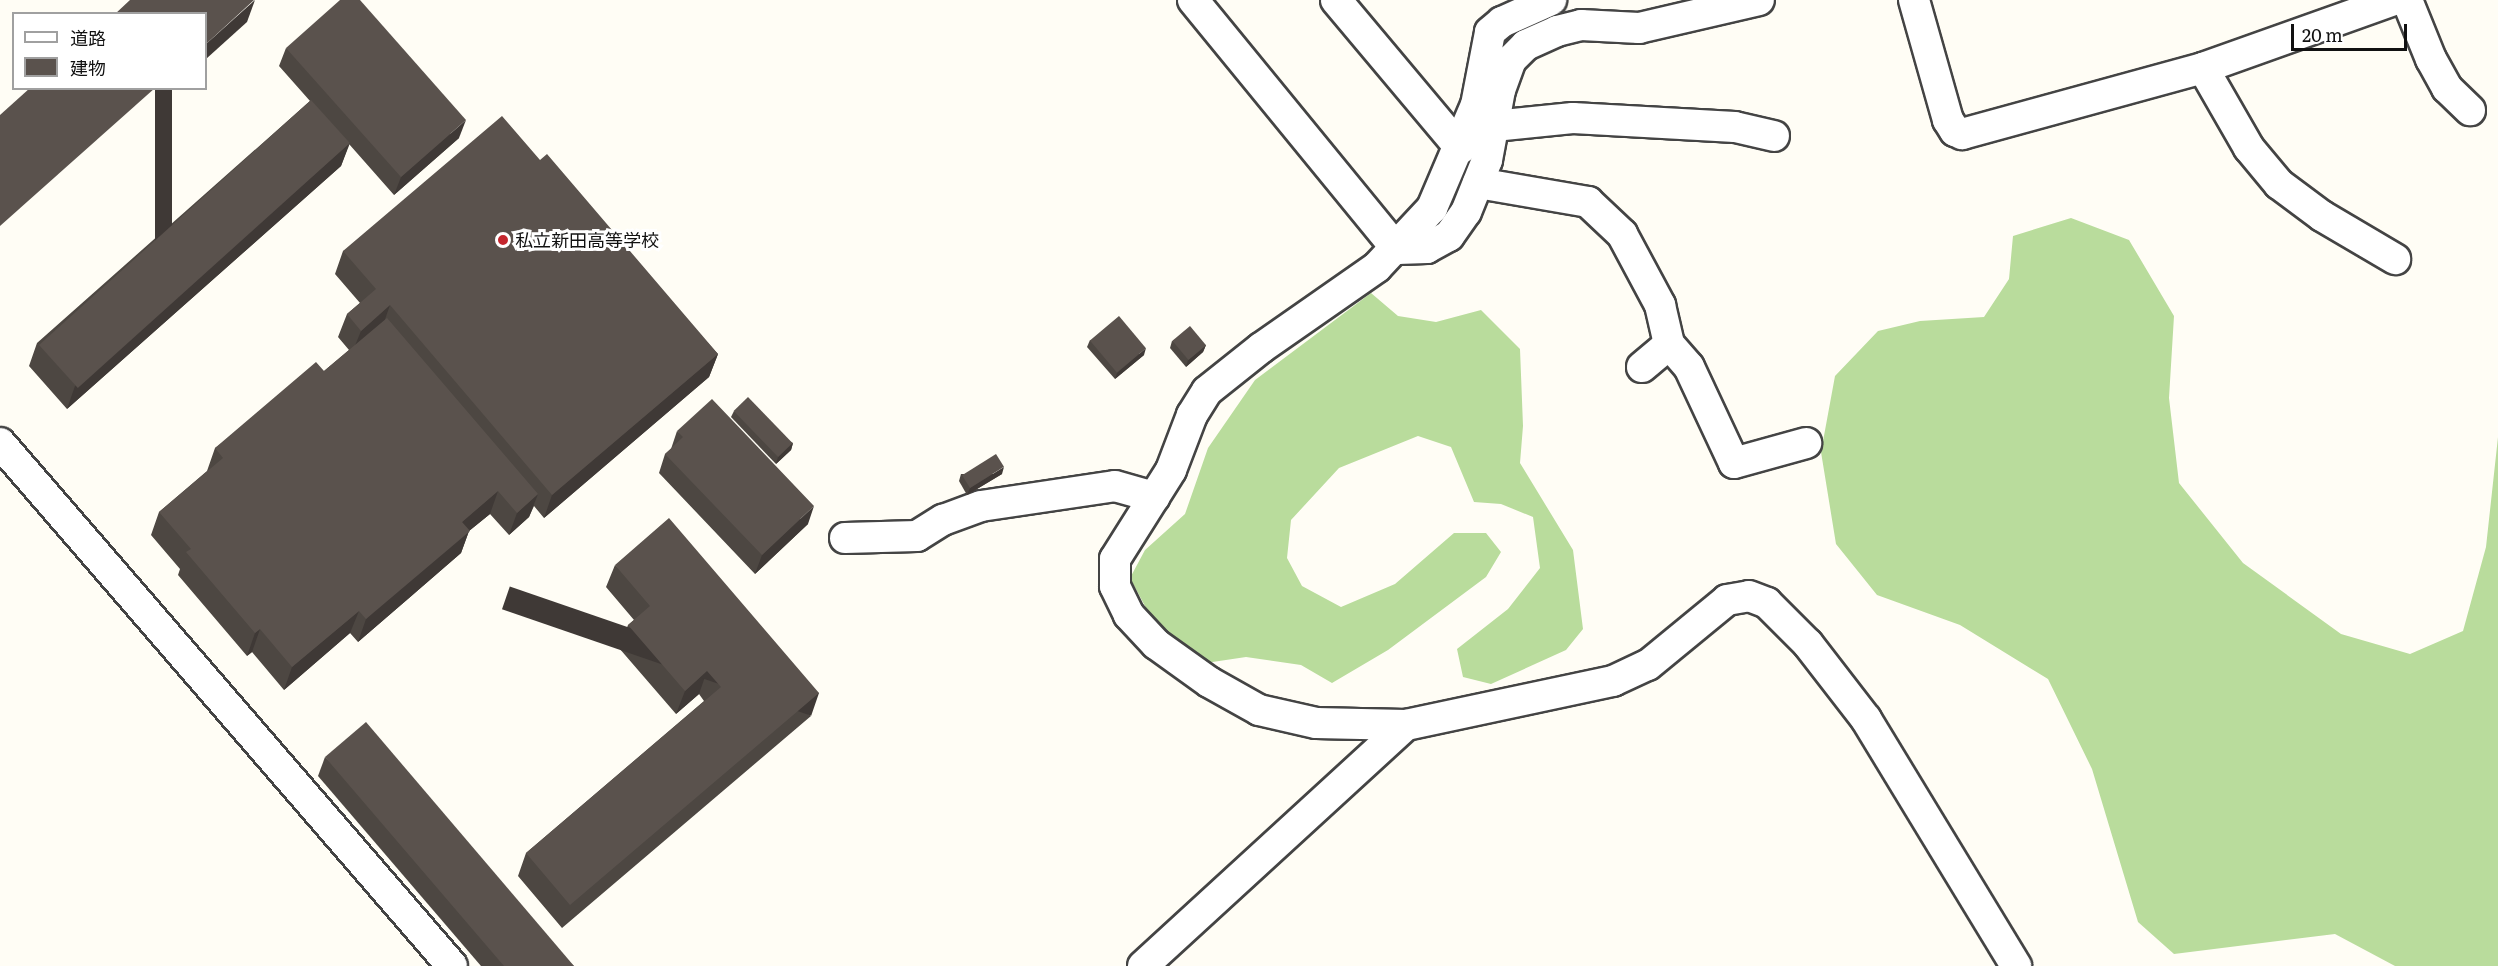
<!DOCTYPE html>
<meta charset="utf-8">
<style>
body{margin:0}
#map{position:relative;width:2498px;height:966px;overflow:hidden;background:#fffdf5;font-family:Literata,"Noto Sans JP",serif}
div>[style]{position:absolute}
.forest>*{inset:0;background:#b9dc9c}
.roads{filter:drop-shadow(2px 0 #444) drop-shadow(-2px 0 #444) drop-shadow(0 2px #444) drop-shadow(0 -2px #444)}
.minor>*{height:30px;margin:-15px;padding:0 15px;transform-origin:15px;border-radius:15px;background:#fff}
.wall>*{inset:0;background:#4d4742}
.shaded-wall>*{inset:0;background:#3f3936;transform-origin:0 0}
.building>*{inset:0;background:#5a524d;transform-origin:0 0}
.dots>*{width:16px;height:16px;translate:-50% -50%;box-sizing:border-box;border:3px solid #fff;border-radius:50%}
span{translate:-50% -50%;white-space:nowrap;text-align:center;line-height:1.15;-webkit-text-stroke:6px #fff;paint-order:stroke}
.poi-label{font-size:18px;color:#111}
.left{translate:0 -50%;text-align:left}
.legend{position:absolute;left:12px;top:12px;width:195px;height:78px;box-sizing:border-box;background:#fff;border:2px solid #a0a0a0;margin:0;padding:8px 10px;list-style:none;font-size:18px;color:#111}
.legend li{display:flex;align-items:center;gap:12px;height:30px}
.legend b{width:30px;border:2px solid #a0a0a0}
.scale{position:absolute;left:2291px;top:24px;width:116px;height:27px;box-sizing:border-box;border:3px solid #111;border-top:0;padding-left:8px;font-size:18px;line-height:21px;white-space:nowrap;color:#111;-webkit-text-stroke:4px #fff;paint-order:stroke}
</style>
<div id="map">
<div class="forest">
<div style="clip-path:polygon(2071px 218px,2129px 240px,2174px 316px,2169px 398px,2179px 483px,2243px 563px,2341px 634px,2410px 654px,2463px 631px,2486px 547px,2498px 437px,2498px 966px,2395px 966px,2335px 934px,2174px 954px,2138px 922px,2092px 769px,2048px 679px,1960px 625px,1877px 595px,1836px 544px,1821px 452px,1835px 376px,1878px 331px,1920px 321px,1984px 317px,2009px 279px,2013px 236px)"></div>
<div style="clip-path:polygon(1371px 293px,1398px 316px,1436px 322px,1481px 310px,1520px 349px,1523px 426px,1520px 463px,1573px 550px,1583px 629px,1566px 650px,1491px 684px,1463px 677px,1457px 649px,1508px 609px,1540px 568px,1533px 517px,1501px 504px,1474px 502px,1451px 447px,1418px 436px,1339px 468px,1291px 520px,1287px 558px,1302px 586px,1341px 607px,1395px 584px,1454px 533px,1486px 533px,1501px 552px,1486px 577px,1388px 650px,1332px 683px,1301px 665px,1246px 657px,1199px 664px,1161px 636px,1130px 578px,1145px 550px,1185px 514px,1208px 448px,1255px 380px)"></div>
</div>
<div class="roads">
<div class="minor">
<div style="left:1193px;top:0;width:322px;rotate:50.7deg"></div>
<div style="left:1397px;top:249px;width:30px;rotate:-2deg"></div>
<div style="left:1427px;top:248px;width:25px;rotate:-29deg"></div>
<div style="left:1449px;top:236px;width:29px;rotate:-55deg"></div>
<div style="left:1466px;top:212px;width:56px;rotate:-68deg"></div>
<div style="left:1487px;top:160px;width:71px;rotate:-79.5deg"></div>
<div style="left:1500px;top:90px;width:32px;rotate:-70deg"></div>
<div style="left:1511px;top:60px;width:21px;rotate:-45deg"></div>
<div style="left:1526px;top:45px;width:34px;rotate:-24deg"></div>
<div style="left:1557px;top:31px;width:25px;rotate:-14deg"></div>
<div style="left:1581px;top:25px;width:58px;rotate:3deg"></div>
<div style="left:1639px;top:28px;width:123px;rotate:-13.1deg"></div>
<div style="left:1336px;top:0;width:194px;rotate:50deg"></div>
<div style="left:1914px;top:0;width:125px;rotate:74.2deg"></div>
<div style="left:1948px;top:120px;width:13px;rotate:58deg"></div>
<div style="left:1955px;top:131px;width:8px;rotate:23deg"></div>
<div style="left:1962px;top:134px;width:250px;rotate:-15.3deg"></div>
<div style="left:2203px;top:68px;width:203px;rotate:-19.6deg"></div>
<div style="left:2407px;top:0;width:64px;rotate:67.9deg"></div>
<div style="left:2431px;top:59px;width:33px;rotate:61deg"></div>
<div style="left:2447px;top:88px;width:32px;rotate:44deg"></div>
<div style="left:2203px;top:68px;width:92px;rotate:60.1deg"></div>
<div style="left:2249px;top:148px;width:47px;rotate:50.2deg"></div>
<div style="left:2279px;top:184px;width:54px;rotate:36.7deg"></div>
<div style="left:2322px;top:216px;width:85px;rotate:30.5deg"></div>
<div style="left:1494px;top:126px;width:79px;rotate:-5.8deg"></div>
<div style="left:1573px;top:118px;width:162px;rotate:3.2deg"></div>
<div style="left:1735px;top:127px;width:40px;rotate:13deg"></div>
<div style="left:1478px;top:183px;width:112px;rotate:9.8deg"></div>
<div style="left:1588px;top:202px;width:47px;rotate:43.3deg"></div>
<div style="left:1622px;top:234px;width:81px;rotate:61.8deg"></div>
<div style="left:1660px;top:305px;width:40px;rotate:77deg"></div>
<div style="left:1669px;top:344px;width:30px;rotate:49deg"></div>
<div style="left:1689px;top:367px;width:106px;rotate:64.9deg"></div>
<div style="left:1734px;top:463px;width:75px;rotate:-15.5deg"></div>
<div style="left:1642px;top:367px;width:35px;rotate:-40deg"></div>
<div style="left:0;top:443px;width:691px;rotate:49.16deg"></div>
<div style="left:845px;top:538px;width:72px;rotate:-1.6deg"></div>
<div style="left:917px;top:536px;width:31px;rotate:-32deg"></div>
<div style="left:943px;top:520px;width:40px;rotate:-20.2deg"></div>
<div style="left:981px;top:506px;width:135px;rotate:-8.5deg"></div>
<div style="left:1115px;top:486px;width:41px;rotate:15.8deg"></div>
<div style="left:1406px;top:725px;width:90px;rotate:-178.7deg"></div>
<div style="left:1316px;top:723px;width:58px;rotate:-167.2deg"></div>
<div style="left:1259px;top:710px;width:57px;rotate:-150.8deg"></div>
<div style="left:1209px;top:682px;width:65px;rotate:-144.4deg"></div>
<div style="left:1156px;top:644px;width:40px;rotate:-133deg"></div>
<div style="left:1129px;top:615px;width:32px;rotate:-116deg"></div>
<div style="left:1115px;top:586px;width:27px;rotate:-90deg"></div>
<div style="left:1115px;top:559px;width:105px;rotate:-57.8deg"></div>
<div style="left:1171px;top:470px;width:59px;rotate:-69.1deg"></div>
<div style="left:1192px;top:415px;width:28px;rotate:-58deg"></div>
<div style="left:1207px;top:391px;width:69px;rotate:-38.5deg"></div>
<div style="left:1261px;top:348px;width:141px;rotate:-34.9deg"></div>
<div style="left:1377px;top:267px;width:81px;rotate:-47deg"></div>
<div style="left:1432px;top:208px;width:112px;rotate:-66.9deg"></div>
<div style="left:1476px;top:105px;width:74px;rotate:-79.1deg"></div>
<div style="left:1490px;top:32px;width:16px;rotate:-40deg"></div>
<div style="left:1502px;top:22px;width:54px;rotate:-24.2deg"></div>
<div style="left:1143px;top:966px;width:357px;rotate:-42.5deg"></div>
<div style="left:1406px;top:725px;width:212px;rotate:-12deg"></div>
<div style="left:1613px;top:681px;width:38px;rotate:-25deg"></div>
<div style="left:1648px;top:665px;width:102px;rotate:-39.4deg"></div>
<div style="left:1727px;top:600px;width:22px;rotate:-10deg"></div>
<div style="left:1749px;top:596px;width:19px;rotate:21deg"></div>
<div style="left:1767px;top:603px;width:58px;rotate:45deg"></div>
<div style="left:1808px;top:644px;width:95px;rotate:52.3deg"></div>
<div style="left:1866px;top:719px;width:289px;rotate:58.7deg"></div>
</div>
</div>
<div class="wall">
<div style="clip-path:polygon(286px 48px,459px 138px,394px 195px,349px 144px,341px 166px,67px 409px,29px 366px,37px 343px,310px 101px,279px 66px)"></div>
<div style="clip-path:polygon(540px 160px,718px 354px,709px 377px,544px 518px,534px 506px,529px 517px,509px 535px,490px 514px,469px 531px,461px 553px,358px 642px,350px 633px,284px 690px,252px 652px,247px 656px,178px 575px,180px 569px,151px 535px,159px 512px,207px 471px,215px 448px,324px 371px,349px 350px,338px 337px,347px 314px,360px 303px,335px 274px,343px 251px)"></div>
<div style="clip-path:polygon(1090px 340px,1144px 355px,1115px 379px,1087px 347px)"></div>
<div style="clip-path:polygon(1172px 341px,1206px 345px,1203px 352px,1186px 367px,1170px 348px)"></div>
<div style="clip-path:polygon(734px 411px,793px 443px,791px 450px,776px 464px,731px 417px)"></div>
<div style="clip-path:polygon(677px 431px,808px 524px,755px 574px,659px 473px,665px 454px,671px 449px)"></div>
<div style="clip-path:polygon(961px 474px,1002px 474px,967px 495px,959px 481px)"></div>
<div style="clip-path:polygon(615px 565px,811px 716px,562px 928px,518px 876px,526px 853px,704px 701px,699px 694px,676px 714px,619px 648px,628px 625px,634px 620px,606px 587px)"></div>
<div style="clip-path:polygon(325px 757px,574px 966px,481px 966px,318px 776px)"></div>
</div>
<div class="shaded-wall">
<div style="clip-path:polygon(255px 0,247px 22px,206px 59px,206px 44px)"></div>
<div style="left:155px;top:88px;width:17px;height:208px"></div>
<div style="clip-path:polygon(466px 120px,459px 138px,394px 195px,401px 177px)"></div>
<div style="clip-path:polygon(350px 143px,341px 166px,67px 409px,75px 386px)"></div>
<div style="clip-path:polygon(390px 305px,382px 328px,352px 353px,361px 331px)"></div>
<div style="clip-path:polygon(1206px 345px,1203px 352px,1186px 367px,1188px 360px)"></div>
<div style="clip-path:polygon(1146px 348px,1144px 355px,1115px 379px,1117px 373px)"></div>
<div style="clip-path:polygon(718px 354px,709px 377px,544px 518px,552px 495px)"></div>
<div style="clip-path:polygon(793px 443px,791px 450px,776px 464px,778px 457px)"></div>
<div style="clip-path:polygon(1004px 467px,1002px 474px,967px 495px,970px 488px)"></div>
<div style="clip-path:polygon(498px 491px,490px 514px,469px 531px,461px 553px,358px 642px,366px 619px,462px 522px)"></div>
<div style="clip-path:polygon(538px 494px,529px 517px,509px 535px,517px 513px)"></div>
<div style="clip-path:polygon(814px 506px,808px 524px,755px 574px,762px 555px)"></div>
<div style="clip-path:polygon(359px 611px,350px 633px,284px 690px,292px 667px)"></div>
<div style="clip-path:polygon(260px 629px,252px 652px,247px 656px,255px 633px)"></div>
<div style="clip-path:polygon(707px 671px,699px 694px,676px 714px,685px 691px)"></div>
<div style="left:819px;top:693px;width:24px;height:327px;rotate:109deg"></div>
</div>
<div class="building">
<div style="clip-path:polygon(130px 0,254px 0,206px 44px,206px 14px,115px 14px)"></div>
<div style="clip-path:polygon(340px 0,360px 0,466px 120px,401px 177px,286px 48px)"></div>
<div style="clip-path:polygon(30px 88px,155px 88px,0 226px,0 115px)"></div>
<div style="left:311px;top:100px;width:58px;height:366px;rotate:48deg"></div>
<div style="clip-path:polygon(502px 116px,540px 160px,547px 154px,718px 354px,552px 495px,390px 305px,361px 331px,347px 314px,376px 289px,343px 251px)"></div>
<div style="left:1119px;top:316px;width:42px;height:38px;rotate:50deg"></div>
<div style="clip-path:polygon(387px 318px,538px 494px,517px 513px,498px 491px,462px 522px,470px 531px,366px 619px,359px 611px,292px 667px,260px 629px,255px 633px,186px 552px,191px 549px,159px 512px,223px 458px,215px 448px,316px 362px,324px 371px)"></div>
<div style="left:1190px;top:326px;width:25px;height:23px;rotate:50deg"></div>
<div style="left:748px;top:397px;width:64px;height:20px;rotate:46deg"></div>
<div style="clip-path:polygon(712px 399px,814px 506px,762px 555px,665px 454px,683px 437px,677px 431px)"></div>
<div style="left:996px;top:454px;width:15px;height:40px;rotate:58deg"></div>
<div style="clip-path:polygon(669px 518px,819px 693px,570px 905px,526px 853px,721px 687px,707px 671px,685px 691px,628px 625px,650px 606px,615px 565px)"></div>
<div style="clip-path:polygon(366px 722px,574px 966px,504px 966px,325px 757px)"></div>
</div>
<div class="dots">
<div style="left:503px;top:240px;background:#c4262e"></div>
</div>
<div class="poi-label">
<span class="left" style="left:515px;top:240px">私立新田高等学校</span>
</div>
<ul class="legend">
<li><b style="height:8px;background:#fff"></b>道路</li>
<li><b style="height:16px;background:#5a524d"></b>建物</li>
</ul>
<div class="scale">20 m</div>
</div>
